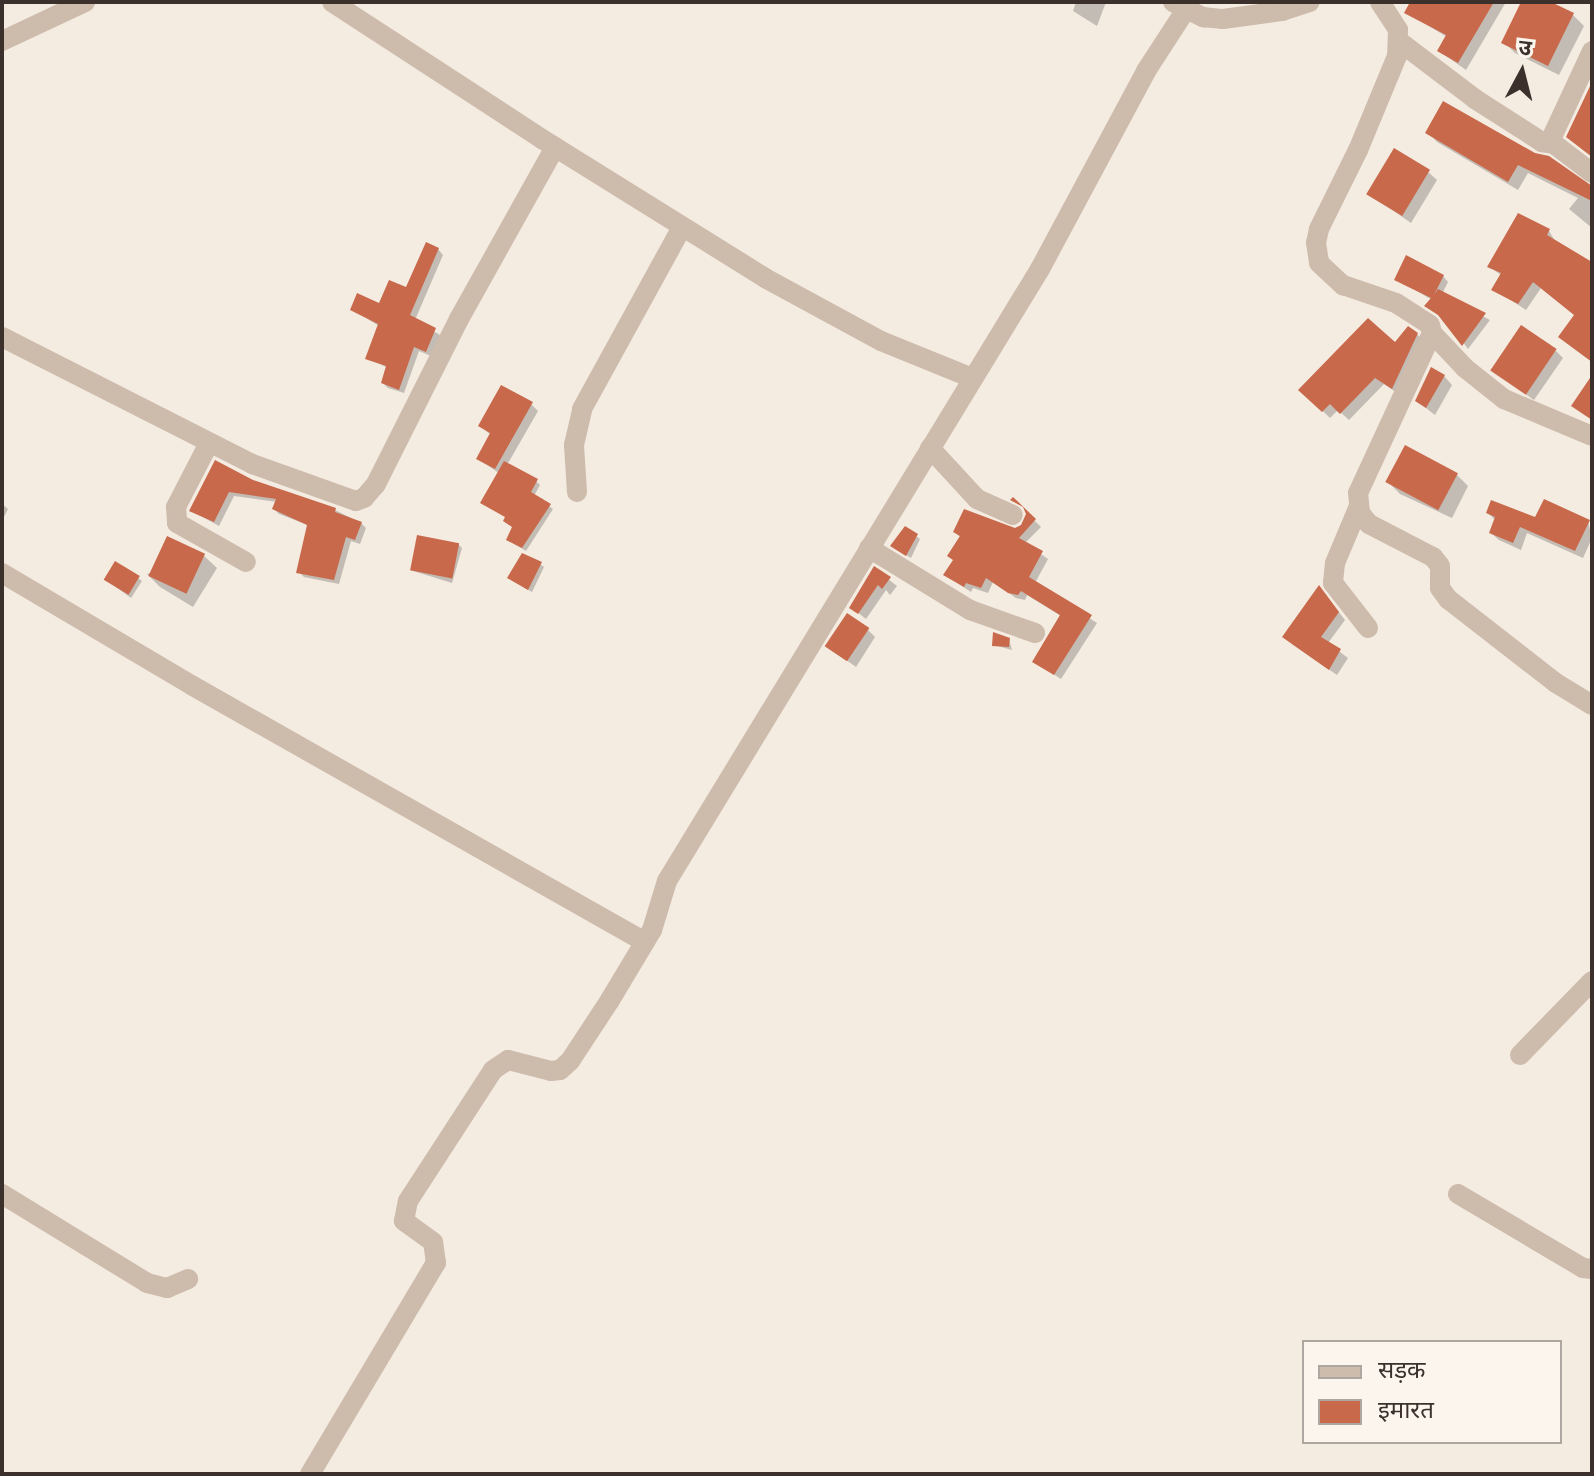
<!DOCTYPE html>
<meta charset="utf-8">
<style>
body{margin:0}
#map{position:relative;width:1594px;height:1476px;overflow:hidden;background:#f4ebe1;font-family:Arial,"Noto Sans Devanagari",sans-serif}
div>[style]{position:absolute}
.shadow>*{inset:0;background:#0003}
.building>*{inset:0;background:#c8694b;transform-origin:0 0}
.street>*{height:20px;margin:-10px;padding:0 10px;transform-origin:10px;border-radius:10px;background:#cdbbac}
span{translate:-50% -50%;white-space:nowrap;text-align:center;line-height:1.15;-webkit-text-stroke:8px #fbf5ee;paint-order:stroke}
.frame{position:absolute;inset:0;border:4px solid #3b302b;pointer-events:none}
.legend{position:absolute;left:1302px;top:1340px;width:260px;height:104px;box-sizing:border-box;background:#fbf5ee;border:2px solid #aea6a0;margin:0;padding:10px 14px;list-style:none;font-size:24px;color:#3b302b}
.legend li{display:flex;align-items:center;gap:16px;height:40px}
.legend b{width:40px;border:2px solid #aea6a0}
.north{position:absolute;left:1482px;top:32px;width:80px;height:80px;-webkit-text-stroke:6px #fbf5ee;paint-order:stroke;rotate:7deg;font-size:22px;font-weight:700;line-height:32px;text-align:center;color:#3b302b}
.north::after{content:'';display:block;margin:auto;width:28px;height:36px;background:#3b302b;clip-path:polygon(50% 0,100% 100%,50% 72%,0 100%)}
</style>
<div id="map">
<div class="shadow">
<div style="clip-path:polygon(1076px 2px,1106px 2px,1097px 26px,1073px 11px)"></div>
<div style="clip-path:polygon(1412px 2px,1506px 2px,1466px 70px,1439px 51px,1447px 37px,1406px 12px)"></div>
<div style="clip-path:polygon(1523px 2px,1545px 2px,1573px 15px,1584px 26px,1559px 75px,1515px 53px,1504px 42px)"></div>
<div style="clip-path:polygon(1428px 132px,1592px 188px,1592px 228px,1569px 209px,1578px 198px,1528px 173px,1518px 190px,1437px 142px)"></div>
<div style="clip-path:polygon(1428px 172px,1437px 180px,1411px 223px,1368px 193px)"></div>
<div style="clip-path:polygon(1549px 231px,1555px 241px,1592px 264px,1592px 355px,1588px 359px,1560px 337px,1576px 316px,1541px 288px,1526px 310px,1494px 289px,1502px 276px,1490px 267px)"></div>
<div style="clip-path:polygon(438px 249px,443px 255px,415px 320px,440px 335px,431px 356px,419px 351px,404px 393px,388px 388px,383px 383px,388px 368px,368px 358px,379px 326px,352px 309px,380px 306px,407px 290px)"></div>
<div style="clip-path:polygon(1443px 276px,1448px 282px,1442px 294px,1490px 320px,1468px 349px,1432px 300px,1397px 279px)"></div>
<div style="clip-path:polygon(1417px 334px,1424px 342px,1400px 395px,1384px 384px,1349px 420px,1338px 410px,1330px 418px,1301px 390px)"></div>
<div style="clip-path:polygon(1556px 351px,1563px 358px,1534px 400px,1493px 371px)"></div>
<div style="clip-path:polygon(1444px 376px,1452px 385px,1435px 415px,1417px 401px)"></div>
<div style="clip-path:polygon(531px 404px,538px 411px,507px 465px,536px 481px,540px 485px,534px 496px,553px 509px,526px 551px,508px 540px,514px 528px,507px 518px,499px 473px,478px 459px,491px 435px,480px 426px)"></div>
<div style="clip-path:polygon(216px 462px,253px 482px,335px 510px,361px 523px,366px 528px,360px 544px,351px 541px,339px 584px,304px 577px,299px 572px,308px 525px,279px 514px,274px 509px,277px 502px,234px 496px,219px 526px,197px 514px,192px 509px)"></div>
<div style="clip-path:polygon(1456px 474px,1468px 486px,1452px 518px,1400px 494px,1388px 482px)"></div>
<div style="clip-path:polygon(2px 504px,8px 509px,2px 521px)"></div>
<div style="clip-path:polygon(1488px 513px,1588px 521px,1592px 538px,1583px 558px,1527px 533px,1521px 550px,1499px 540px,1491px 533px,1496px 521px)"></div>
<div style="clip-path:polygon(1028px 514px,1041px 527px,1025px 543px,1048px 559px,1035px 583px,1097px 623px,1061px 679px,1035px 662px,1061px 616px,1027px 595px,1025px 600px,1016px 598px,993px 582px,988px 593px,973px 588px,971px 592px,945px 575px,954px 561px,961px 538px,955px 532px,1015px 530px,1023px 526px)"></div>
<div style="clip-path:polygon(916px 536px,920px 539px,911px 558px,896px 549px)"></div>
<div style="clip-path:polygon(458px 544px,462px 548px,452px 583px,410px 570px)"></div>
<div style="clip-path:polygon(203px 555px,217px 568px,193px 607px,160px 587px,147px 574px)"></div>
<div style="clip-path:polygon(540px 564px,544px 567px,532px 592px,513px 581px)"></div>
<div style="clip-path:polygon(875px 569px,897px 586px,890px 595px,886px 590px,866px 619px,851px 607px)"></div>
<div style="clip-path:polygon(138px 578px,142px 581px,131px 598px,109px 582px)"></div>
<div style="clip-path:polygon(1320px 588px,1345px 620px,1328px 643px,1348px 658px,1337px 675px,1292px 644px)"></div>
<div style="clip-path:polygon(868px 630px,875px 637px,856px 667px,828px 647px)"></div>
<div style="clip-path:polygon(1009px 640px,1012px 650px,994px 645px)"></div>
</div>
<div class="building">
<div style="clip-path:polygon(1410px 2px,1494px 2px,1458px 63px,1437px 51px,1446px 35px,1404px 13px)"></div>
<div style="clip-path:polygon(1521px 2px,1551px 2px,1574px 13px,1548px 66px,1501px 43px)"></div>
<div style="clip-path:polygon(1592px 82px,1592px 157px,1566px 137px)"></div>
<div style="clip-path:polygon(1443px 101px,1535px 153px,1549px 156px,1592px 186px,1592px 201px,1518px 165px,1508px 182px,1425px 133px)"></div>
<div style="left:1394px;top:148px;width:42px;height:54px;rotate:31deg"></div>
<div style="clip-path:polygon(1518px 213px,1550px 229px,1547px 235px,1592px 262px,1592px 362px,1558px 337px,1574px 315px,1533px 282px,1518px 304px,1491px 290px,1501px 273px,1487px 267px)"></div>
<div style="clip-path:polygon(426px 242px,439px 248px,410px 315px,436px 328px,426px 352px,414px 347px,399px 390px,381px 383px,386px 366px,365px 359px,378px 324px,350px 310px,357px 293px,379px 303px,389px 280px,406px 287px)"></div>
<div style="clip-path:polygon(1406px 255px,1444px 275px,1434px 295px,1438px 289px,1486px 313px,1462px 346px,1438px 315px,1424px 306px,1431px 298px,1394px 280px)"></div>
<div style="clip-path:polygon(1368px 318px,1395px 342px,1408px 326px,1418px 333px,1392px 389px,1375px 378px,1340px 414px,1330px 404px,1322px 412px,1298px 390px)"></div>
<div style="left:1521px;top:325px;width:43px;height:55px;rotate:34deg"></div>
<div style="clip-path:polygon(1431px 367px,1445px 375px,1426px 408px,1415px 401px)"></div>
<div style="clip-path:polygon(1592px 375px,1592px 420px,1571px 406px)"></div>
<div style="clip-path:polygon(501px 385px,533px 402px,495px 469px,476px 459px,490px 433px,478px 426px)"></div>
<div style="left:1405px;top:445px;width:60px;height:42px;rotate:28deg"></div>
<div style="clip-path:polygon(215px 460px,253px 480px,336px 508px,335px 512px,362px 522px,355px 540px,346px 537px,334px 580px,296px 573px,307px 525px,272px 509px,276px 499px,229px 492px,214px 522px,189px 511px)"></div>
<div style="clip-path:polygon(504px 461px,538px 479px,531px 492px,551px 504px,522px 548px,506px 540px,512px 527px,503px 521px,505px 517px,480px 503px)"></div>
<div style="clip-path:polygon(1013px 497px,1036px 519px,1019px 538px,1043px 551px,1029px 577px,1092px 615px,1054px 675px,1032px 662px,1060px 615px,1021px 591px,1018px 595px,1008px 593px,986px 578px,981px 588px,966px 583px,964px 587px,943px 575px,953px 560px,947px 556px,960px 536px,953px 532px,964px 509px,1015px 528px,1021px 525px,1026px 514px,1023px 507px,1010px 500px)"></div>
<div style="clip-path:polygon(1544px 499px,1590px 520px,1575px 551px,1520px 527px,1513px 543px,1489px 533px,1495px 517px,1486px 513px,1491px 500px,1535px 517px)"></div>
<div style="clip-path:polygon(905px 526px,918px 534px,906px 556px,890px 546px)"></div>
<div style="left:417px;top:535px;width:43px;height:36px;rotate:11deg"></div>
<div style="left:167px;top:536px;width:42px;height:44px;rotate:25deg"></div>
<div style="clip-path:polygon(522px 553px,542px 562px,528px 590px,507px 578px)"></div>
<div style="left:115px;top:561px;width:29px;height:22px;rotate:31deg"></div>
<div style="clip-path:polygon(874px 566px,891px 577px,882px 589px,878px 585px,858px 614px,849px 608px)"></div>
<div style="clip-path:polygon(1319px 585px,1339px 612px,1321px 637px,1341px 649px,1329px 670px,1282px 637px)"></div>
<div style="left:847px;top:613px;width:27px;height:40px;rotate:34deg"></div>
<div style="clip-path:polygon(993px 632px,1010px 638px,1009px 647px,992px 646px)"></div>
</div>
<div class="street">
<div style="left:332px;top:2px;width:251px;rotate:33.1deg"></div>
<div style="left:542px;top:139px;width:263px;rotate:31.9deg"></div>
<div style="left:765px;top:278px;width:132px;rotate:28.5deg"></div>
<div style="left:881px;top:341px;width:98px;rotate:22.1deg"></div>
<div style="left:1173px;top:2px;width:34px;rotate:27deg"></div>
<div style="left:1203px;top:17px;width:20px;rotate:6deg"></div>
<div style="left:1223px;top:19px;width:60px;rotate:-7.7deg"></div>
<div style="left:1282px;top:11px;width:29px;rotate:-18deg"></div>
<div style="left:1380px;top:2px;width:33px;rotate:57deg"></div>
<div style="left:1398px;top:30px;width:26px;rotate:92deg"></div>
<div style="left:1397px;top:56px;width:102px;rotate:112.5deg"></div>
<div style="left:1358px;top:150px;width:88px;rotate:116.3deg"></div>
<div style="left:1319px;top:229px;width:14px;rotate:102deg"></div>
<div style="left:1316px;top:243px;width:20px;rotate:81deg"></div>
<div style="left:1319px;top:263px;width:33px;rotate:43deg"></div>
<div style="left:1343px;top:285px;width:56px;rotate:18.8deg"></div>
<div style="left:1396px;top:303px;width:40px;rotate:32.9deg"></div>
<div style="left:1430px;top:325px;width:8px;rotate:76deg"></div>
<div style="left:1432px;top:333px;width:48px;rotate:46.7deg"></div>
<div style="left:1465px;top:368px;width:50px;rotate:38.5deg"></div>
<div style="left:1504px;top:399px;width:95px;rotate:22.8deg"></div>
<div style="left:2px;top:41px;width:92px;rotate:-25.2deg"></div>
<div style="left:1400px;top:42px;width:94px;rotate:37.2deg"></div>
<div style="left:1475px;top:99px;width:80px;rotate:32.7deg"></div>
<div style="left:1542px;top:142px;width:12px;rotate:9deg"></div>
<div style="left:1554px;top:144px;width:6px;rotate:-121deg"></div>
<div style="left:1551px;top:139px;width:97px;rotate:-65deg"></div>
<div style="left:1554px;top:144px;width:48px;rotate:37.3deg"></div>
<div style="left:1432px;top:333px;width:176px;rotate:114.8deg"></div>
<div style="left:1358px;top:493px;width:20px;rotate:84deg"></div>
<div style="left:1360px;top:513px;width:14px;rotate:51deg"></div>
<div style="left:1369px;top:524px;width:72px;rotate:27.3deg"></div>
<div style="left:1433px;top:557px;width:11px;rotate:52deg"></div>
<div style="left:1440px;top:566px;width:22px;rotate:90deg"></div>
<div style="left:1440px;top:588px;width:14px;rotate:54deg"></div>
<div style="left:1448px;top:599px;width:137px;rotate:37.9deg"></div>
<div style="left:1556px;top:683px;width:42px;rotate:31.4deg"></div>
<div style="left:2px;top:337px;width:280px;rotate:26.9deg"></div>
<div style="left:252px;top:464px;width:110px;rotate:19.6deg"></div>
<div style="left:356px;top:501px;width:9px;rotate:-21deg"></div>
<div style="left:364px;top:498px;width:18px;rotate:-49deg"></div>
<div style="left:376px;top:484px;width:185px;rotate:-63.3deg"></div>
<div style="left:459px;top:319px;width:197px;rotate:-60.8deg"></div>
<div style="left:209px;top:443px;width:72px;rotate:117.3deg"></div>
<div style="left:176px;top:507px;width:16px;rotate:86deg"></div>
<div style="left:177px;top:523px;width:79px;rotate:29.5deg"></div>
<div style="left:930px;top:448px;width:69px;rotate:47.3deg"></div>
<div style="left:977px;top:499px;width:39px;rotate:24deg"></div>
<div style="left:577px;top:492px;width:47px;rotate:-93.7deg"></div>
<div style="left:574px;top:445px;width:37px;rotate:-77deg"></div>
<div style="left:582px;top:409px;width:208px;rotate:-61.2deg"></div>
<div style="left:1359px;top:506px;width:62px;rotate:112.8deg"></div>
<div style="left:1335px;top:563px;width:20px;rotate:96deg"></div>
<div style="left:1333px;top:583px;width:57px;rotate:52.1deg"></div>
<div style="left:869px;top:548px;width:119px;rotate:31.5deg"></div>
<div style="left:970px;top:610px;width:69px;rotate:19.5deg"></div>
<div style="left:2px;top:573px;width:222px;rotate:30.6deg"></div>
<div style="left:193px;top:686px;width:519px;rotate:29.53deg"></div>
<div style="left:1520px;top:1055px;width:103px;rotate:-45.8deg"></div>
<div style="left:2px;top:1194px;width:170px;rotate:31.5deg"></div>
<div style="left:147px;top:1283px;width:21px;rotate:14deg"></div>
<div style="left:167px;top:1288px;width:23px;rotate:-23deg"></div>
<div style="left:1458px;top:1194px;width:145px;rotate:30.6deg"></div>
<div style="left:1583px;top:1268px;width:9px;rotate:6deg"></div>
<div style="left:310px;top:1474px;width:246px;rotate:-59.2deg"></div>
<div style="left:436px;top:1263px;width:21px;rotate:-98deg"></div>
<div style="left:433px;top:1242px;width:36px;rotate:-144deg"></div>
<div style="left:404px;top:1221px;width:20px;rotate:-79deg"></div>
<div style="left:408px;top:1201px;width:156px;rotate:-57deg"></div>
<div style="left:493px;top:1070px;width:18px;rotate:-34deg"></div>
<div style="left:508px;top:1060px;width:44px;rotate:14.3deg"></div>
<div style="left:551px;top:1071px;width:9px;rotate:-6deg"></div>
<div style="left:560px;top:1070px;width:13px;rotate:-42deg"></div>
<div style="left:570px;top:1061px;width:73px;rotate:-56.7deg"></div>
<div style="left:610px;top:1000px;width:82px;rotate:-59deg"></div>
<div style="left:652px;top:930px;width:51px;rotate:-73deg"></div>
<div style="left:667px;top:881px;width:717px;rotate:-58.64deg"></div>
<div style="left:1040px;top:269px;width:225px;rotate:-61.8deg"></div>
<div style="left:1146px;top:71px;width:72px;rotate:-57deg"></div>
</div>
<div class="frame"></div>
<ul class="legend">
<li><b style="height:10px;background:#cdbbac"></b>सड़क</li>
<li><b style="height:22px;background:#c8694b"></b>इमारत</li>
</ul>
<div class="north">उ</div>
</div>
